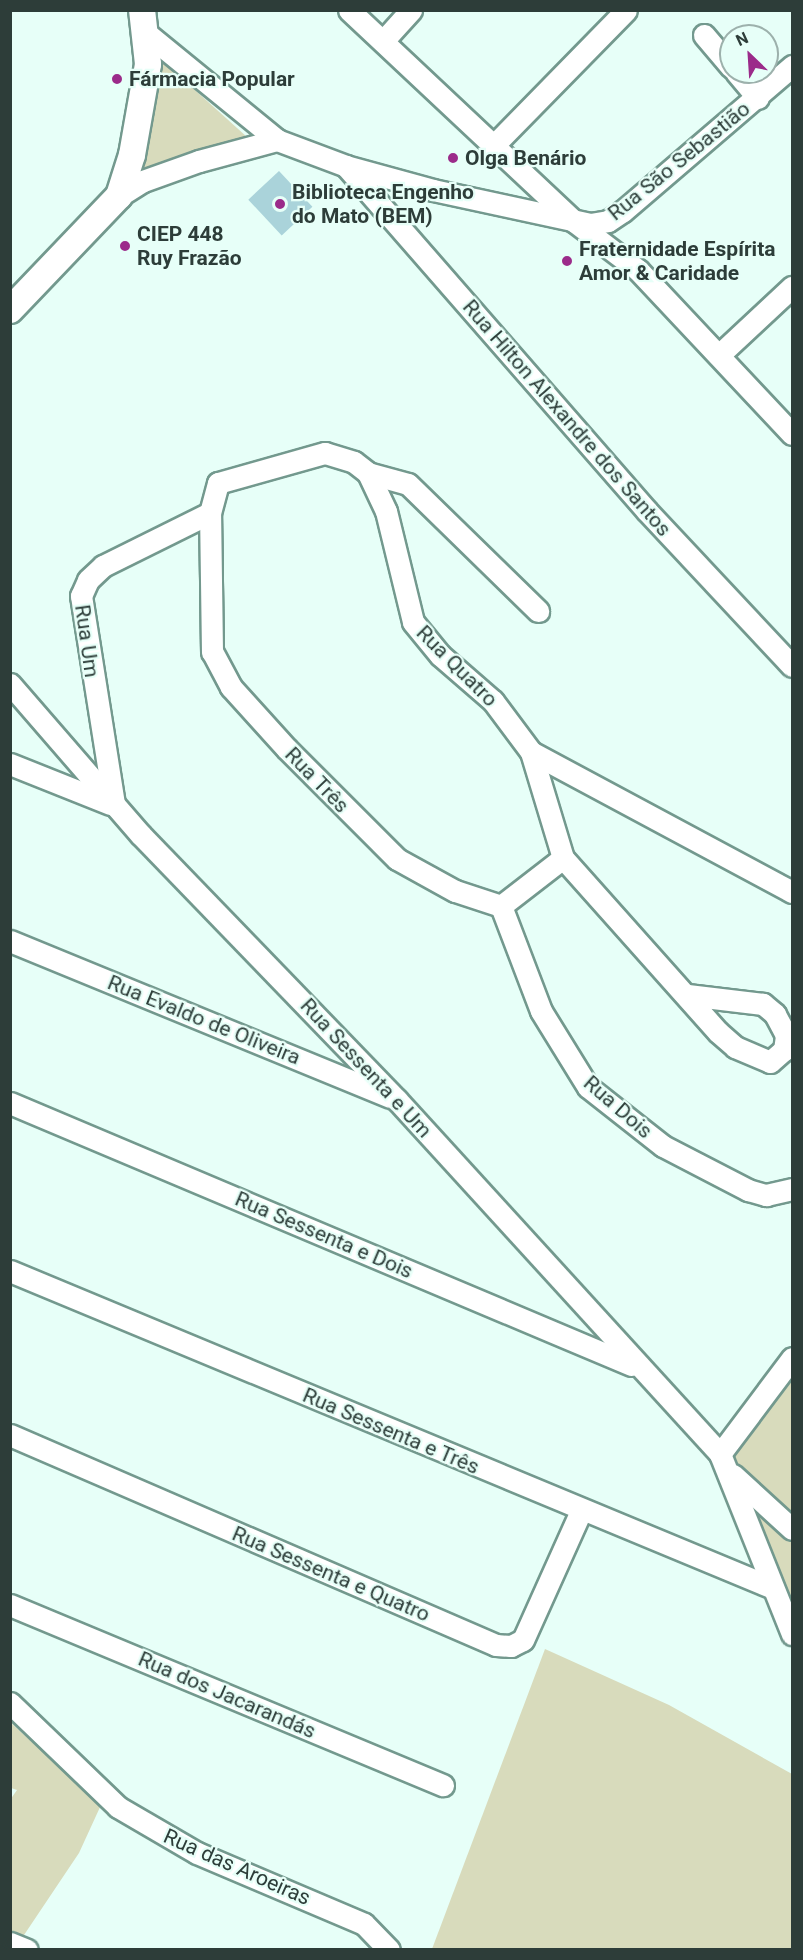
<!DOCTYPE html>
<meta charset="utf-8">
<style>
body{margin:0}
#map{position:relative;width:803px;height:1960px;overflow:hidden;background:#e7fff8;font-family:Roboto,sans-serif}
div>[style]{position:absolute}
.green>*{inset:0;background:#d8dbbc}
.building>*{inset:0;background:#aad3da;transform-origin:0 0}
.roads{filter:drop-shadow(2px 0 #73998e) drop-shadow(-2px 0 #73998e) drop-shadow(0 2px #73998e) drop-shadow(0 -2px #73998e)}
.minor>*{height:21px;margin:-10.5px;padding:0 10.5px;transform-origin:10.5px;border-radius:10.5px;background:#fff}
.major>*{height:26px;margin:-13px;padding:0 13px;transform-origin:13px;border-radius:13px;background:#fff}
.dots>*{width:16px;height:16px;translate:-50% -50%;box-sizing:border-box;border:3px solid #e7fff8;border-radius:50%}
span{translate:-50% -50%;white-space:nowrap;text-align:center;line-height:1.15;-webkit-text-stroke:4.5px #e7fff8;paint-order:stroke}
.poi-label{font-size:21px;color:#2d3d39;font-weight:700}
.left{translate:0 -50%;text-align:left}
.street-label{font-size:21px;color:#2d3d39}
.frame{position:absolute;inset:0;border:12px solid #2d3d39;pointer-events:none}
.north{position:absolute;left:719px;top:24px;width:60px;height:60px;box-sizing:border-box;background:#e7fff8;border:2px solid #9db1ac;border-radius:50%;rotate:335deg;font-size:16px;font-weight:700;line-height:24px;text-align:center;color:#2d3d39}
.north::after{content:'';display:block;margin:auto;width:21px;height:27px;background:#9b2b8a;clip-path:polygon(50% 0,100% 100%,50% 72%,0 100%)}
</style>
<div id="map">
<div class="green">
<div style="clip-path:polygon(155px 54px,247px 137px,136px 180px)"></div>
<div style="clip-path:polygon(792px 1364px,792px 1519px,724px 1453px)"></div>
<div style="clip-path:polygon(747px 1499px,792px 1540px,792px 1604px)"></div>
<div style="clip-path:polygon(545px 1649px,669px 1705px,792px 1774px,792px 1949px,432px 1949px)"></div>
<div style="clip-path:polygon(10px 1722px,101px 1805px,79px 1853px,22px 1938px,11px 1936px,10px 1800px,17px 1790px,11px 1788px)"></div>
</div>
<div class="building">
<div style="left:279px;top:171px;width:49px;height:42px;rotate:47deg"></div>
</div>
<div class="roads">
<div class="minor">
<div style="left:349px;top:10px;width:310px;rotate:43.2deg"></div>
<div style="left:575px;top:222px;width:79px;rotate:37.3deg"></div>
<div style="left:638px;top:270px;width:225px;rotate:46.8deg"></div>
<div style="left:146px;top:33px;width:169px;rotate:39.2deg"></div>
<div style="left:277px;top:140px;width:74px;rotate:20.6deg"></div>
<div style="left:346px;top:166px;width:90px;rotate:15.4deg"></div>
<div style="left:433px;top:190px;width:161px;rotate:12.2deg"></div>
<div style="left:590px;top:224px;width:18px;rotate:-9deg"></div>
<div style="left:608px;top:221px;width:18px;rotate:-34deg"></div>
<div style="left:623px;top:211px;width:223px;rotate:-40.6deg"></div>
<div style="left:704px;top:35px;width:42px;rotate:49.8deg"></div>
<div style="left:383px;top:41px;width:42px;rotate:-47.9deg"></div>
<div style="left:736px;top:72px;width:34px;rotate:50deg"></div>
<div style="left:495px;top:144px;width:187px;rotate:-45.6deg"></div>
<div style="left:346px;top:166px;width:458px;rotate:48.9deg"></div>
<div style="left:647px;top:511px;width:212px;rotate:46.9deg"></div>
<div style="left:119px;top:196px;width:28px;rotate:-32deg"></div>
<div style="left:143px;top:181px;width:59px;rotate:-19.7deg"></div>
<div style="left:199px;top:161px;width:81px;rotate:-15.1deg"></div>
<div style="left:719px;top:355px;width:100px;rotate:-43deg"></div>
<div style="left:368px;top:473px;width:41px;rotate:15.4deg"></div>
<div style="left:408px;top:484px;width:182px;rotate:44.3deg"></div>
<div style="left:10px;top:684px;width:200px;rotate:49.1deg"></div>
<div style="left:141px;top:835px;width:368px;rotate:46deg"></div>
<div style="left:397px;top:1100px;width:479px;rotate:47.6deg"></div>
<div style="left:720px;top:1454px;width:194px;rotate:68.2deg"></div>
<div style="left:531px;top:752px;width:296px;rotate:28.2deg"></div>
<div style="left:10px;top:764px;width:108px;rotate:21.8deg"></div>
<div style="left:114px;top:804px;width:211px;rotate:-99deg"></div>
<div style="left:81px;top:596px;width:17px;rotate:-66deg"></div>
<div style="left:88px;top:580px;width:21px;rotate:-43deg"></div>
<div style="left:103px;top:566px;width:119px;rotate:-26.4deg"></div>
<div style="left:563px;top:858px;width:78px;rotate:142.3deg"></div>
<div style="left:501px;top:906px;width:48px;rotate:-161.9deg"></div>
<div style="left:455px;top:891px;width:66px;rotate:-151.1deg"></div>
<div style="left:397px;top:859px;width:156px;rotate:-135deg"></div>
<div style="left:287px;top:749px;width:84px;rotate:-132.1deg"></div>
<div style="left:231px;top:687px;width:40px;rotate:-118deg"></div>
<div style="left:212px;top:652px;width:139px;rotate:-90.8deg"></div>
<div style="left:210px;top:513px;width:31px;rotate:-75deg"></div>
<div style="left:218px;top:483px;width:111px;rotate:-15.7deg"></div>
<div style="left:325px;top:453px;width:30px;rotate:17deg"></div>
<div style="left:354px;top:462px;width:18px;rotate:38deg"></div>
<div style="left:368px;top:473px;width:42px;rotate:64.7deg"></div>
<div style="left:386px;top:511px;width:114px;rotate:76.3deg"></div>
<div style="left:413px;top:622px;width:43px;rotate:50.7deg"></div>
<div style="left:440px;top:655px;width:70px;rotate:41deg"></div>
<div style="left:493px;top:701px;width:64px;rotate:53.3deg"></div>
<div style="left:531px;top:752px;width:111px;rotate:73.2deg"></div>
<div style="left:563px;top:858px;width:233px;rotate:48.3deg"></div>
<div style="left:718px;top:1032px;width:23px;rotate:41deg"></div>
<div style="left:735px;top:1047px;width:38px;rotate:23deg"></div>
<div style="left:770px;top:1062px;width:18px;rotate:-41deg"></div>
<div style="left:784px;top:1050px;width:15px;rotate:-82deg"></div>
<div style="left:786px;top:1035px;width:24px;rotate:-118deg"></div>
<div style="left:775px;top:1014px;width:16px;rotate:-140deg"></div>
<div style="left:763px;top:1004px;width:76px;rotate:-173.2deg"></div>
<div style="left:501px;top:906px;width:112px;rotate:69.1deg"></div>
<div style="left:541px;top:1011px;width:89px;rotate:58.3deg"></div>
<div style="left:588px;top:1087px;width:95px;rotate:38.2deg"></div>
<div style="left:663px;top:1146px;width:96px;rotate:27.4deg"></div>
<div style="left:748px;top:1190px;width:19px;rotate:16deg"></div>
<div style="left:766px;top:1195px;width:27px;rotate:-13deg"></div>
<div style="left:10px;top:941px;width:411px;rotate:22.3deg"></div>
<div style="left:10px;top:1103px;width:674px;rotate:22.87deg"></div>
<div style="left:10px;top:1271px;width:826px;rotate:22.56deg"></div>
<div style="left:10px;top:1435px;width:529px;rotate:23.37deg"></div>
<div style="left:496px;top:1645px;width:15px;rotate:4deg"></div>
<div style="left:511px;top:1646px;width:13px;rotate:-27deg"></div>
<div style="left:523px;top:1640px;width:141px;rotate:-65.8deg"></div>
<div style="left:720px;top:1454px;width:120px;rotate:-53.1deg"></div>
<div style="left:733px;top:1475px;width:80px;rotate:42.5deg"></div>
<div style="left:10px;top:1605px;width:469px;rotate:22.6deg"></div>
<div style="left:10px;top:1703px;width:150px;rotate:43.9deg"></div>
<div style="left:118px;top:1807px;width:91px;rotate:30.2deg"></div>
<div style="left:197px;top:1853px;width:181px;rotate:23deg"></div>
<div style="left:364px;top:1924px;width:36px;rotate:46deg"></div>
<div style="left:10px;top:1943px;width:18px;rotate:22deg"></div>
</div>
<div class="major">
<div style="left:10px;top:310px;width:158px;rotate:-46.3deg"></div>
<div style="left:119px;top:196px;width:43px;rotate:-72.4deg"></div>
<div style="left:132px;top:155px;width:92px;rotate:-80deg"></div>
<div style="left:148px;top:64px;width:54px;rotate:-96.3deg"></div>
</div>
</div>
<div class="dots">
<div style="left:117px;top:79px;background:#9b2b8a"></div>
<div style="left:453px;top:158px;background:#9b2b8a"></div>
<div style="left:280px;top:204px;background:#9b2b8a"></div>
<div style="left:125px;top:246px;background:#9b2b8a"></div>
<div style="left:567px;top:261px;background:#9b2b8a"></div>
</div>
<div class="poi-label">
<span class="left" style="left:129px;top:79px">Fármacia Popular</span>
<span class="left" style="left:465px;top:158px">Olga Benário</span>
<span class="left" style="left:292px;top:204px">Biblioteca Engenho<br>do Mato (BEM)</span>
<span class="left" style="left:137px;top:246px">CIEP 448<br>Ruy Frazão</span>
<span class="left" style="left:579px;top:261px">Fraternidade Espírita<br>Amor &amp; Caridade</span>
</div>
<div class="street-label">
<span style="left:679px;top:161px;rotate:-39deg">Rua São Sebastião</span>
<span style="left:567px;top:418px;rotate:49deg">Rua Hilton Alexandre dos Santos</span>
<span style="left:87px;top:641px;rotate:82deg">Rua Um</span>
<span style="left:457px;top:666px;rotate:45deg">Rua Quatro</span>
<span style="left:317px;top:780px;rotate:46deg">Rua Três</span>
<span style="left:204px;top:1020px;rotate:22deg">Rua Evaldo de Oliveira</span>
<span style="left:366px;top:1068px;rotate:47deg">Rua Sessenta e Um</span>
<span style="left:618px;top:1107px;rotate:41deg">Rua Dois</span>
<span style="left:324px;top:1235px;rotate:23deg">Rua Sessenta e Dois</span>
<span style="left:391px;top:1431px;rotate:23deg">Rua Sessenta e Três</span>
<span style="left:331px;top:1574px;rotate:23deg">Rua Sessenta e Quatro</span>
<span style="left:227px;top:1695px;rotate:23deg">Rua dos Jacarandás</span>
<span style="left:237px;top:1867px;rotate:24deg">Rua das Aroeiras</span>
</div>
<div class="frame"></div>
<div class="north">N</div>
</div>
